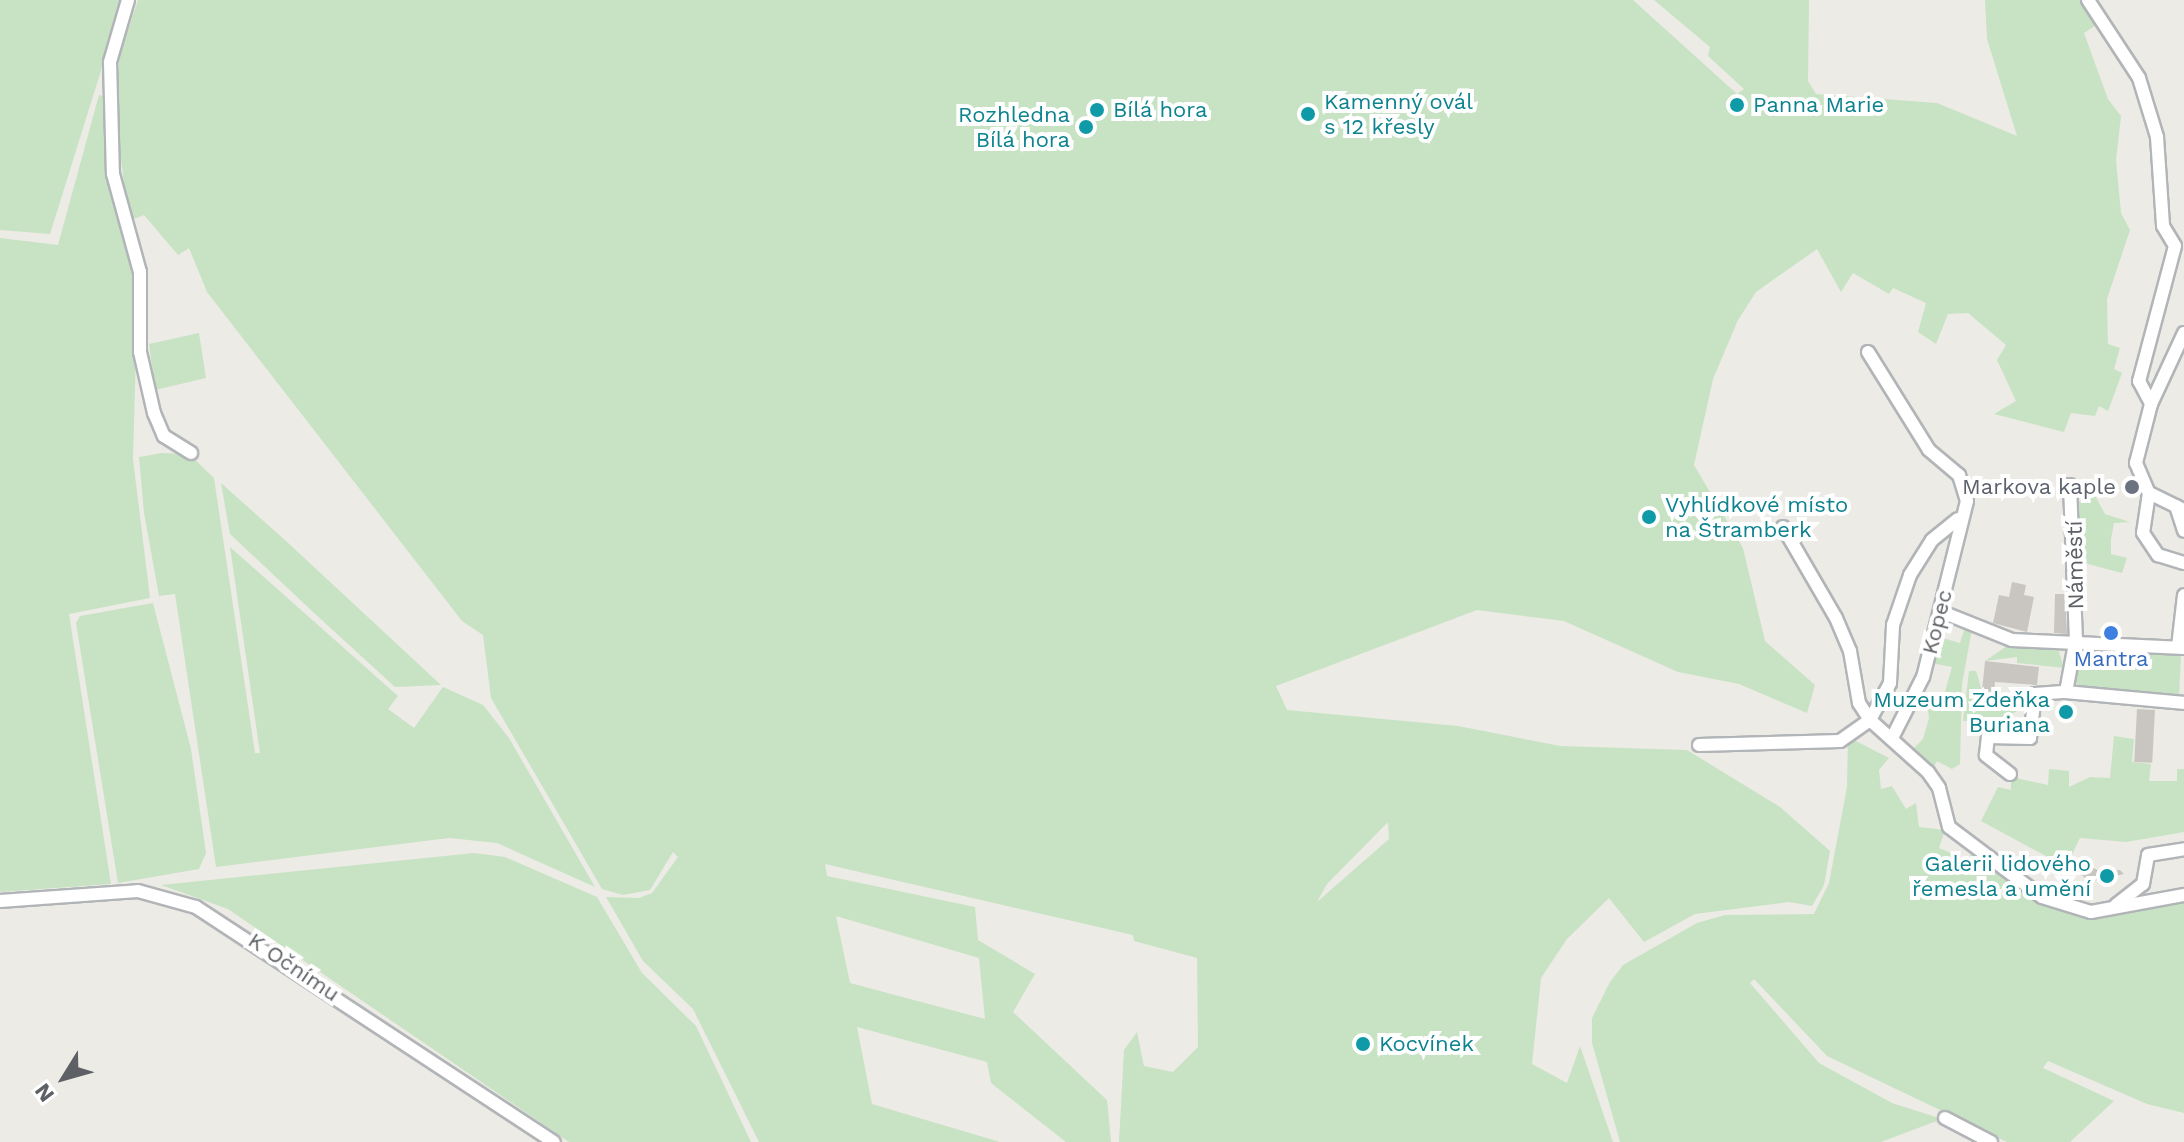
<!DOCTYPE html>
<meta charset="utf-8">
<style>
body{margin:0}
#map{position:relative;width:2184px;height:1142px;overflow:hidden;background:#edebe5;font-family:"Work Sans",sans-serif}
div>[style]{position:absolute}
.green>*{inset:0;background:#c7e3c4}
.building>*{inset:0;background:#c9c6c2;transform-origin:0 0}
.round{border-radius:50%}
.roads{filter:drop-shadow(2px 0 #b2b5b8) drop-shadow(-2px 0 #b2b5b8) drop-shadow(0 2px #b2b5b8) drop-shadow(0 -2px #b2b5b8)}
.minor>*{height:12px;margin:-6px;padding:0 6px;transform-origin:6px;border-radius:6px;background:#fff}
.dots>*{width:22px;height:22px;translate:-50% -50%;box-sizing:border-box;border:4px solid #fff;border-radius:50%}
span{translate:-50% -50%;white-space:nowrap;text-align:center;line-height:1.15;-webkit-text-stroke:8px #fff;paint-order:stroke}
.culture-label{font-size:22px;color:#0d838f}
.left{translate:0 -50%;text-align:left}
.right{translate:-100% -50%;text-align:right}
.worship-label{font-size:22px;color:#5b616d}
.street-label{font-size:22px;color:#5d6064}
.shop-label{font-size:22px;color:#366cbe}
.north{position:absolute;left:24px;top:1038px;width:80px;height:80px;-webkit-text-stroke:6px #fff;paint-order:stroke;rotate:233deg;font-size:22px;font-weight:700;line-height:32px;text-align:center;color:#5d6064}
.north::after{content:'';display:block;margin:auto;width:28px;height:36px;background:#5d6064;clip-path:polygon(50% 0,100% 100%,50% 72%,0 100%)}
</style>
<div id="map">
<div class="green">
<div style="clip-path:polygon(0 0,123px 0,50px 234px,0 230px)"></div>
<div style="clip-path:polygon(evenodd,138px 0,1633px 0,1737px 94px,1744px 89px,1708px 56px,1710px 47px,1654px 0,1809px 0,1808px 81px,1816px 94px,1937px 103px,2017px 136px,1987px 39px,1985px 0,2085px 0,2098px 24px,2084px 33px,2108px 99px,2121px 116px,2116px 160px,2121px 213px,2130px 230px,2107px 299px,2108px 344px,2120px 348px,2114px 369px,2122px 373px,2108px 411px,2099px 406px,2095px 416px,2071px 413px,2064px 432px,1994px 414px,2016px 401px,1997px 360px,2006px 345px,1968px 313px,1948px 314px,1936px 344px,1918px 332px,1926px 303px,1893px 288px,1889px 294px,1853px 273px,1841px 292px,1817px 249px,1756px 292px,1738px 320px,1713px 379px,1694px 465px,1743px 548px,1765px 641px,1815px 685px,1807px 713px,1739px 684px,1678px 672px,1564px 621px,1477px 610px,1276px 686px,1287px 710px,1458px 726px,1560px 746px,1687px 750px,1780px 807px,1830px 851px,1824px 885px,1812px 906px,1789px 902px,1695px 914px,1644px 942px,1609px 898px,1567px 939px,1541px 978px,1532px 1064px,1567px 1083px,1580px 1046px,1613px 1142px,1119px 1142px,1124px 1050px,1137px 1032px,1144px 1066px,1173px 1072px,1198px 1047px,1197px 958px,1134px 941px,1133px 935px,825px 864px,827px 876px,975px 907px,978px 940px,1035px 974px,1013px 1012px,1107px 1100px,1111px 1142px,1066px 1142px,991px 1083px,987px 1062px,857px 1027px,872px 1104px,1000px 1142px,759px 1142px,693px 1009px,643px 961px,606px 897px,639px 898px,652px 893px,678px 857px,673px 852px,650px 890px,623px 895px,602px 889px,491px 698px,483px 635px,462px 621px,207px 292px,189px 248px,178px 255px,144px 215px,128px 221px,114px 97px,120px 54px,138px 0,1388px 822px,1389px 839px,1317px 902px,1327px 884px,1388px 822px,138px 0,836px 916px,979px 958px,985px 1019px,850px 983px,836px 916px)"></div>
<div style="clip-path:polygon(99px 95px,104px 96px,108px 162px,138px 279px,133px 459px,150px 598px,69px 614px,111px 884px,0 892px,0 238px,58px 245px)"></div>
<div style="clip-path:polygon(199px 333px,206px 378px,155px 390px,149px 344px)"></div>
<div style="clip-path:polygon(162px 453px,189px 454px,214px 478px,255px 753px,260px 753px,230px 547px,398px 696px,388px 709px,414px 728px,443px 687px,483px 705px,509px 738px,595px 887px,497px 843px,449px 838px,216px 867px,175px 594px,159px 596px,144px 513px,139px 457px)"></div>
<div style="clip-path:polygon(221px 483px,286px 541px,441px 685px,395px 687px,313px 612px,230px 534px)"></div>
<div style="clip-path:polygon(2094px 494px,2105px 514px,2130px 522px,2114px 523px,2111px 539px,2111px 554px,2127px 558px,2122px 573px,2080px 562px,2077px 503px)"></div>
<div style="clip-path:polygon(153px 603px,191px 749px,206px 853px,199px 869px,118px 883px,76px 623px,80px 616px)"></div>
<div style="clip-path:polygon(1965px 627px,1972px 629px,1962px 684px,1960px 764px,1952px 769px,1937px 761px,1931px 772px,1911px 751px,1923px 739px,1929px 718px,1928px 710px,1916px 705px,1919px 699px,1941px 706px,1952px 667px,1931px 663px,1939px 637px,1960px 643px)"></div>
<div style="clip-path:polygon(2007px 646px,2058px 649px,2064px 668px,2017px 663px,2017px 657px,1985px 661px)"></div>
<div style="clip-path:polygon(2090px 651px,2181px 655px,2179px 696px,2077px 687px,2074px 668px)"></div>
<div style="clip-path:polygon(1969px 671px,1976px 671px,1982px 691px,2026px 696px,2022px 708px,2006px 718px,2012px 720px,2018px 728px,1995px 718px,1988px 735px,1980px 721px,1963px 721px)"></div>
<div style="clip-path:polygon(1861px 722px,1900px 745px,1879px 770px,1881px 789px,1892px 786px,1906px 809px,1916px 803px,1919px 827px,1945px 830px,1939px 848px,1965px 859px,1977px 851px,2043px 902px,2077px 914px,2184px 902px,2184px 1113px,2147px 1104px,2048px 1061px,2043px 1068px,2114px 1101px,2070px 1142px,2007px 1142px,1827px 1056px,1754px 979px,1750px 983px,1819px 1063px,1892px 1103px,1942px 1119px,1881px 1142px,1620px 1142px,1592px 1043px,1592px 1018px,1610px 982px,1623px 965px,1697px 923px,1725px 915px,1814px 914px,1829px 883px,1847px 787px,1848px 737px,1889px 758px,1897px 748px)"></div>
<div style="clip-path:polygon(2114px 736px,2134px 739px,2132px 762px,2151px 764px,2149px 781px,2177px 781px,2177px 769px,2184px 769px,2184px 832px,2126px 842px,2080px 838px,2066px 867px,1981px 821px,1998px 787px,2011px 790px,2011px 777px,2048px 785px,2049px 769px,2069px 771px,2069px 787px,2090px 777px,2110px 778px)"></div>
<div style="clip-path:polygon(474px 853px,505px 857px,597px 897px,642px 973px,696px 1026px,751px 1142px,569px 1142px,228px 909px,161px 885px)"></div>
</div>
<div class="building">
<div class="round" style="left:1075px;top:116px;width:22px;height:22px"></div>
<div style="clip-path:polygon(2012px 582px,2026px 585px,2024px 595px,2034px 597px,2027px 632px,1993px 623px,1999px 595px,2009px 597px)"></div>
<div style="clip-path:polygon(2055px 594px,2065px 594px,2067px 634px,2054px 633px)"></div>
<div style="clip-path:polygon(1985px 661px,2039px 667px,2037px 685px,1995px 682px,1994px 692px,1982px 691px)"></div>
<div style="left:2137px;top:709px;width:18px;height:53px;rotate:3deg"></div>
<div style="clip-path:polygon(2089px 866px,2102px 872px,2120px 870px,2124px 874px,2089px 882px,2082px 875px)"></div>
</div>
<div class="roads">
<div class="minor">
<div style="left:128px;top:0;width:65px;rotate:106.2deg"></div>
<div style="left:110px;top:62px;width:112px;rotate:88.5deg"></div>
<div style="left:113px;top:174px;width:102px;rotate:74.6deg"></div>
<div style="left:140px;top:272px;width:80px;rotate:90deg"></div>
<div style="left:140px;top:352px;width:63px;rotate:77.1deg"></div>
<div style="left:154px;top:413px;width:25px;rotate:67deg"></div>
<div style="left:164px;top:436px;width:32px;rotate:32deg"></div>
<div style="left:2088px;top:0;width:93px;rotate:56.8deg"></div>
<div style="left:2139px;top:78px;width:62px;rotate:73deg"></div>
<div style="left:2157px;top:137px;width:89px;rotate:86.1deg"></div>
<div style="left:2163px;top:226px;width:23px;rotate:59deg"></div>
<div style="left:2175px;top:246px;width:140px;rotate:104.9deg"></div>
<div style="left:2139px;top:381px;width:26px;rotate:62deg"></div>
<div style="left:2184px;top:333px;width:78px;rotate:114.9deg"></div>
<div style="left:2151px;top:404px;width:61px;rotate:104.3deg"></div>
<div style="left:2136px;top:463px;width:33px;rotate:67deg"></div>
<div style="left:2149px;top:493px;width:39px;rotate:26deg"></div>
<div style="left:1868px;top:352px;width:115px;rotate:58.1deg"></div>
<div style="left:1929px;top:450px;width:39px;rotate:40deg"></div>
<div style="left:1959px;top:475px;width:27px;rotate:73deg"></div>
<div style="left:1967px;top:501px;width:181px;rotate:104deg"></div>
<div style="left:1923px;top:677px;width:68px;rotate:116.9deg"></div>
<div style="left:2070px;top:485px;width:153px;rotate:87.8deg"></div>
<div style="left:2076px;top:638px;width:55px;rotate:100.5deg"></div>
<div style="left:2066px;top:692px;width:119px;rotate:5.3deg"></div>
<div style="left:2149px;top:493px;width:40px;rotate:98.5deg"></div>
<div style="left:2143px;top:533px;width:27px;rotate:56deg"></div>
<div style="left:2158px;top:555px;width:27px;rotate:17deg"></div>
<div style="left:2176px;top:506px;width:26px;rotate:72deg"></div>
<div style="left:1783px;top:527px;width:105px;rotate:59.8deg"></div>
<div style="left:1836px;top:618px;width:36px;rotate:67deg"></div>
<div style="left:1850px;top:651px;width:53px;rotate:80.2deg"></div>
<div style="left:1859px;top:703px;width:20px;rotate:57deg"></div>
<div style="left:1870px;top:720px;width:42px;rotate:-61.6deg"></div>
<div style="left:1890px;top:683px;width:58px;rotate:-87deg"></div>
<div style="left:1893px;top:625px;width:53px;rotate:-71.2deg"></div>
<div style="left:1910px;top:575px;width:41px;rotate:-57.8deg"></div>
<div style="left:1932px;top:540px;width:33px;rotate:-39deg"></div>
<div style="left:1942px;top:612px;width:75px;rotate:21.8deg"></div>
<div style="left:2012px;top:640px;width:172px;rotate:2.7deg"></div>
<div style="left:2178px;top:647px;width:52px;rotate:-83.4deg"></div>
<div style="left:1699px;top:745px;width:141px;rotate:-1.6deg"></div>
<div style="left:1840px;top:741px;width:37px;rotate:-35deg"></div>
<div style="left:1870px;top:720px;width:78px;rotate:41.9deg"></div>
<div style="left:1928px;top:772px;width:19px;rotate:55deg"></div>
<div style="left:1939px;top:788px;width:40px;rotate:75.6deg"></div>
<div style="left:1949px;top:827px;width:116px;rotate:37deg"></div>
<div style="left:2042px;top:897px;width:51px;rotate:17deg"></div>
<div style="left:2091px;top:912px;width:95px;rotate:-10.4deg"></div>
<div style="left:2010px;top:774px;width:31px;rotate:-142deg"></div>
<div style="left:1986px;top:755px;width:18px;rotate:-84deg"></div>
<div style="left:1988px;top:737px;width:42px;rotate:1.4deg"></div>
<div style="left:2030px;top:738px;width:44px;rotate:-83.5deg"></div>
<div style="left:2035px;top:694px;width:31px;rotate:-4deg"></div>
<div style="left:0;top:901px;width:138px;rotate:-4.1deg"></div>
<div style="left:138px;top:891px;width:60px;rotate:15.4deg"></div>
<div style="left:196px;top:907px;width:428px;rotate:33.3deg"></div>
<div style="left:2116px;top:905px;width:34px;rotate:-38deg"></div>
<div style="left:2143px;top:884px;width:29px;rotate:-80deg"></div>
<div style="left:2148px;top:855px;width:36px;rotate:-9deg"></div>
<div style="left:1945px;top:1118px;width:52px;rotate:27.6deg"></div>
</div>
</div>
<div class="dots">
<div style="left:1737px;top:105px;background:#0f9aa8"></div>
<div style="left:1097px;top:110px;background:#0f9aa8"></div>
<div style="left:1308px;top:114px;background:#0f9aa8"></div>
<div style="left:1086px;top:127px;background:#0f9aa8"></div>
<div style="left:2132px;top:487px;background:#6b7280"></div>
<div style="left:1649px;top:517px;background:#0f9aa8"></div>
<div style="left:2111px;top:633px;background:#3f7fe0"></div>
<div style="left:2066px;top:712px;background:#0f9aa8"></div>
<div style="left:2107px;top:876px;background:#0f9aa8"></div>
<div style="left:1363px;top:1044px;background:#0f9aa8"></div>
</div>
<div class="culture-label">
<span class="left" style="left:1324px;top:114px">Kamenný ovál<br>s 12 křesly</span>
<span class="left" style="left:1753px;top:105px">Panna Marie</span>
<span class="left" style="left:1113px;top:110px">Bílá hora</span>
<span class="right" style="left:1070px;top:127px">Rozhledna<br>Bílá hora</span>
<span class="left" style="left:1665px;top:517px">Vyhlídkové místo<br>na Štramberk</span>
<span class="right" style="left:2050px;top:712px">Muzeum Zdeňka<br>Buriana</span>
<span class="right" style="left:2091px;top:876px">Galerii lidového<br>řemesla a umění</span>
<span class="left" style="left:1379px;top:1044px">Kocvínek</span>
</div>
<div class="worship-label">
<span class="right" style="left:2116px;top:487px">Markova kaple</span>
</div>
<div class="street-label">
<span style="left:2075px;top:565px;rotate:-91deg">Náměstí</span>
<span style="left:1937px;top:622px;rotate:-76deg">Kopec</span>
<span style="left:294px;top:967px;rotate:34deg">K Očnímu</span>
</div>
<div class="shop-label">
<span style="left:2111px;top:659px">Mantra</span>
</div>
<div class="north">N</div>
</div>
